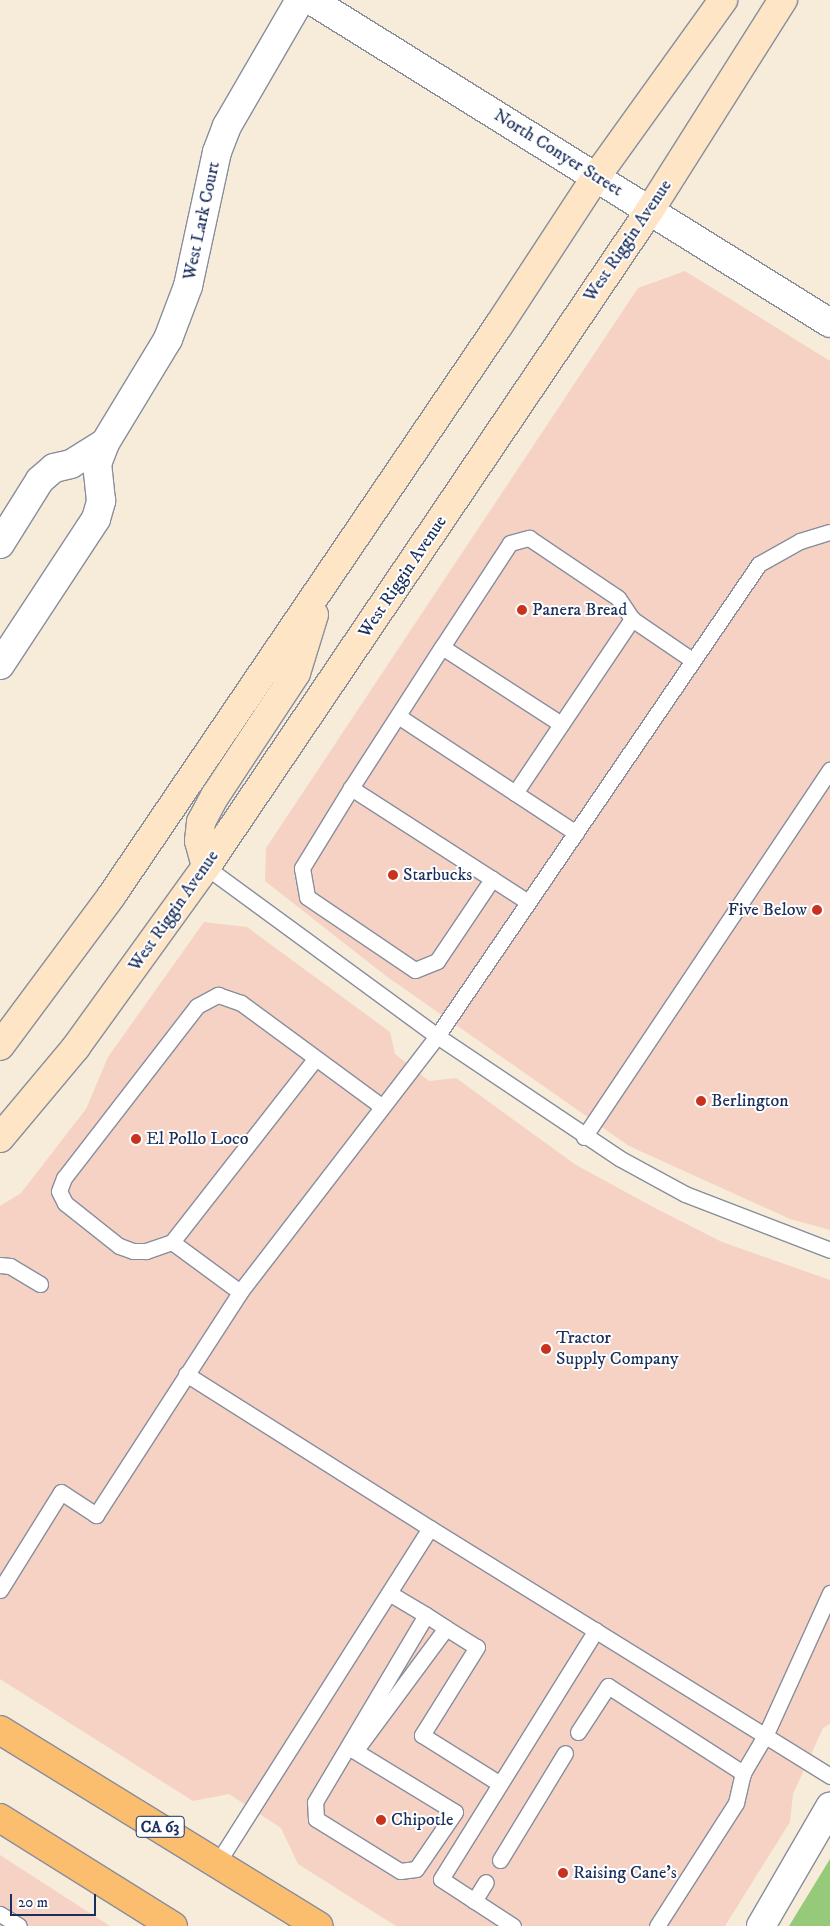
<!DOCTYPE html>
<style>
body{margin:0}
#map{position:relative;width:830px;height:1926px;overflow:hidden;background:#f6ecd9;font-family:"IM FELL DW Pica",serif}
div>[style]{position:absolute}
.built>*{inset:0;background:#f6d2c4}
.green>*{inset:0;background:#96c979}
.roads{filter:drop-shadow(1px 0 #888e9c) drop-shadow(-1px 0 #888e9c) drop-shadow(0 1px #888e9c) drop-shadow(0 -1px #888e9c)}
.service>*{height:15px;margin:-7.5px;padding:0 7.5px;transform-origin:7.5px;border-radius:7.5px;background:#fff}
.minor>*{height:28px;margin:-14px;padding:0 14px;transform-origin:14px;border-radius:14px;background:#fff}
.secondary>*{height:28px;margin:-14px;padding:0 14px;transform-origin:14px;border-radius:14px;background:#fde5c5}
.primary>*{height:28px;margin:-14px;padding:0 14px;transform-origin:14px;border-radius:14px;background:#fbbd6e}
.dots>*{width:14px;height:14px;translate:-50% -50%;box-sizing:border-box;border:2px solid #fff;border-radius:50%}
span{translate:-50% -50%;white-space:nowrap;text-align:center;line-height:1.15;-webkit-text-stroke:4px #fff;paint-order:stroke}
.shield-label span{padding:1px 4px;background:#fff;border:1px solid;border-radius:4px;-webkit-text-stroke-width:0}
.shield-label{font-size:16px;color:#1b2f5e;font-weight:700}
.street-label{font-size:18px;color:#1b2f5e}
.poi-label{font-size:18px;color:#1b2f5e}
.left{translate:0 -50%;text-align:left}
.right{translate:-100% -50%;text-align:right}
.scale{position:absolute;left:10px;top:1894px;width:86px;height:22px;box-sizing:border-box;border:2px solid #1b2f5e;border-top:0;padding-left:6px;font-size:15px;line-height:18px;white-space:nowrap;color:#1b2f5e;-webkit-text-stroke:4px #fff;paint-order:stroke}
</style>
<div id="map">
<div class="built">
<div style="clip-path:polygon(685px 271px,830px 361px,830px 1230px,790px 1219px,629px 1146px,386px 976px,265px 881px,266px 848px,638px 288px)"></div>
<div style="clip-path:polygon(204px 922px,247px 927px,390px 1032px,395px 1054px,429px 1081px,456px 1078px,576px 1165px,655px 1208px,722px 1242px,830px 1280px,830px 1724px,823px 1728px,793px 1794px,790px 1822px,725px 1926px,396px 1926px,298px 1864px,281px 1828px,229px 1794px,193px 1801px,0 1679px,0 1206px,21px 1193px,86px 1109px,108px 1057px)"></div>
<div style="clip-path:polygon(0 1855px,110px 1926px,0 1926px)"></div>
</div>
<div class="green">
<div style="clip-path:polygon(830px 1859px,830px 1926px,789px 1926px)"></div>
</div>
<div class="roads">
<div class="service">
<div style="left:442px;top:647px;width:124px;rotate:-56.8deg"></div>
<div style="left:510px;top:543px;width:20px;rotate:-15deg"></div>
<div style="left:529px;top:538px;width:107px;rotate:34deg"></div>
<div style="left:618px;top:598px;width:25px;rotate:56deg"></div>
<div style="left:398px;top:716px;width:213px;rotate:33.3deg"></div>
<div style="left:351px;top:788px;width:94px;rotate:121.5deg"></div>
<div style="left:302px;top:868px;width:29px;rotate:80deg"></div>
<div style="left:307px;top:897px;width:130px;rotate:34.1deg"></div>
<div style="left:415px;top:970px;width:24px;rotate:-22deg"></div>
<div style="left:437px;top:961px;width:99px;rotate:-56.1deg"></div>
<div style="left:515px;top:793px;width:210px;rotate:-56.1deg"></div>
<div style="left:632px;top:619px;width:73px;rotate:34.3deg"></div>
<div style="left:206px;top:867px;width:286px;rotate:36.2deg"></div>
<div style="left:437px;top:1036px;width:219px;rotate:33.8deg"></div>
<div style="left:619px;top:1158px;width:75px;rotate:28.6deg"></div>
<div style="left:685px;top:1194px;width:155px;rotate:21.1deg"></div>
<div style="left:528px;top:902px;width:211px;rotate:-147.2deg"></div>
<div style="left:351px;top:788px;width:168px;rotate:-57.2deg"></div>
<div style="left:442px;top:647px;width:142px;rotate:32.9deg"></div>
<div style="left:584px;top:1137px;width:442px;rotate:-56.2deg"></div>
<div style="left:172px;top:1242px;width:28px;rotate:161deg"></div>
<div style="left:146px;top:1251px;width:13px;rotate:180deg"></div>
<div style="left:133px;top:1251px;width:15px;rotate:-160deg"></div>
<div style="left:119px;top:1246px;width:69px;rotate:-141.5deg"></div>
<div style="left:65px;top:1203px;width:13px;rotate:-117deg"></div>
<div style="left:59px;top:1191px;width:14px;rotate:-69deg"></div>
<div style="left:64px;top:1178px;width:217px;rotate:-52.3deg"></div>
<div style="left:197px;top:1006px;width:24px;rotate:-28deg"></div>
<div style="left:218px;top:995px;width:24px;rotate:19deg"></div>
<div style="left:241px;top:1003px;width:174px;rotate:36.3deg"></div>
<div style="left:0;top:1265px;width:10px;rotate:6deg"></div>
<div style="left:10px;top:1266px;width:35px;rotate:31deg"></div>
<div style="left:240px;top:1292px;width:84px;rotate:-143.7deg"></div>
<div style="left:172px;top:1242px;width:231px;rotate:-52deg"></div>
<div style="left:186px;top:1374px;width:289px;rotate:32.3deg"></div>
<div style="left:430px;top:1528px;width:396px;rotate:122.4deg"></div>
<div style="left:430px;top:1528px;width:471px;rotate:31.8deg"></div>
<div style="left:0;top:1590px;width:115px;rotate:-58.1deg"></div>
<div style="left:61px;top:1492px;width:42px;rotate:33.3deg"></div>
<div style="left:96px;top:1515px;width:265px;rotate:-57.1deg"></div>
<div style="left:240px;top:1292px;width:323px;rotate:-52.4deg"></div>
<div style="left:437px;top:1036px;width:571px;rotate:-55.7deg"></div>
<div style="left:759px;top:564px;width:47px;rotate:-29.3deg"></div>
<div style="left:800px;top:541px;width:31px;rotate:-17deg"></div>
<div style="left:389px;top:1593px;width:43px;rotate:30.7deg"></div>
<div style="left:426px;top:1615px;width:24px;rotate:33deg"></div>
<div style="left:446px;top:1628px;width:153px;rotate:126.5deg"></div>
<div style="left:355px;top:1751px;width:117px;rotate:31.4deg"></div>
<div style="left:455px;top:1812px;width:69px;rotate:124.4deg"></div>
<div style="left:416px;top:1869px;width:16px;rotate:173deg"></div>
<div style="left:400px;top:1871px;width:99px;rotate:-148.2deg"></div>
<div style="left:316px;top:1819px;width:17px;rotate:-93deg"></div>
<div style="left:315px;top:1802px;width:217px;rotate:-59.3deg"></div>
<div style="left:446px;top:1628px;width:36px;rotate:32deg"></div>
<div style="left:477px;top:1647px;width:104px;rotate:122deg"></div>
<div style="left:422px;top:1735px;width:92px;rotate:32.1deg"></div>
<div style="left:578px;top:1732px;width:55px;rotate:-56.9deg"></div>
<div style="left:608px;top:1686px;width:161px;rotate:32.8deg"></div>
<div style="left:500px;top:1860px;width:125px;rotate:-58.7deg"></div>
<div style="left:474px;top:1901px;width:22px;rotate:-58deg"></div>
<div style="left:0;top:1914px;width:22px;rotate:32deg"></div>
<div style="left:513px;top:1926px;width:86px;rotate:-146.9deg"></div>
<div style="left:441px;top:1879px;width:293px;rotate:-58.1deg"></div>
<div style="left:657px;top:1926px;width:146px;rotate:-57.3deg"></div>
<div style="left:736px;top:1803px;width:31px;rotate:-77deg"></div>
<div style="left:743px;top:1773px;width:45px;rotate:-59.5deg"></div>
<div style="left:766px;top:1734px;width:155px;rotate:-65.6deg"></div>
</div>
<div class="minor">
<div style="left:311px;top:0;width:611px;rotate:31.9deg"></div>
<div style="left:0;top:544px;width:75px;rotate:-58deg"></div>
<div style="left:40px;top:480px;width:18px;rotate:-41deg"></div>
<div style="left:54px;top:468px;width:17px;rotate:-13deg"></div>
<div style="left:71px;top:464px;width:40px;rotate:-32deg"></div>
<div style="left:0;top:665px;width:175px;rotate:-56.7deg"></div>
<div style="left:96px;top:519px;width:19px;rotate:-74deg"></div>
<div style="left:101px;top:501px;width:37px;rotate:-96deg"></div>
<div style="left:97px;top:464px;width:22px;rotate:-69deg"></div>
<div style="left:105px;top:443px;width:122px;rotate:-58.8deg"></div>
<div style="left:168px;top:339px;width:57px;rotate:-69.3deg"></div>
<div style="left:188px;top:286px;width:137px;rotate:-77.8deg"></div>
<div style="left:217px;top:152px;width:28px;rotate:-69deg"></div>
<div style="left:227px;top:126px;width:146px;rotate:-59.9deg"></div>
<div style="left:761px;top:1926px;width:138px;rotate:-59.9deg"></div>
</div>
<div class="secondary">
<div style="left:206px;top:867px;width:27px;rotate:-105deg"></div>
<div style="left:199px;top:841px;width:19px;rotate:-84deg"></div>
<div style="left:201px;top:822px;width:30px;rotate:-62deg"></div>
<div style="left:215px;top:796px;width:147px;rotate:-56.6deg"></div>
<div style="left:296px;top:673px;width:61px;rotate:-72.8deg"></div>
<div style="left:0;top:1046px;width:188px;rotate:-53.4deg"></div>
<div style="left:112px;top:895px;width:689px;rotate:-55.83deg"></div>
<div style="left:499px;top:325px;width:177px;rotate:-56.8deg"></div>
<div style="left:596px;top:177px;width:218px;rotate:-54.3deg"></div>
<div style="left:0;top:1138px;width:119px;rotate:-50.1deg"></div>
<div style="left:76px;top:1047px;width:222px;rotate:-54.2deg"></div>
<div style="left:206px;top:867px;width:793px;rotate:-55.95deg"></div>
<div style="left:650px;top:210px;width:249px;rotate:-57.7deg"></div>
</div>
<div class="primary">
<div style="left:0;top:1730px;width:374px;rotate:31.6deg"></div>
<div style="left:0;top:1818px;width:204px;rotate:32deg"></div>
</div>
</div>
<div class="dots">
<div style="left:522px;top:610px;background:#c8321e"></div>
<div style="left:393px;top:875px;background:#c8321e"></div>
<div style="left:817px;top:910px;background:#c8321e"></div>
<div style="left:701px;top:1101px;background:#c8321e"></div>
<div style="left:136px;top:1139px;background:#c8321e"></div>
<div style="left:546px;top:1349px;background:#c8321e"></div>
<div style="left:381px;top:1820px;background:#c8321e"></div>
<div style="left:563px;top:1873px;background:#c8321e"></div>
</div>
<div class="shield-label">
<span style="left:160px;top:1827px">CA 63</span>
</div>
<div class="street-label">
<span style="left:558px;top:153px;rotate:32deg">North Conyer Street</span>
<span style="left:202px;top:221px;rotate:-78deg">West Lark Court</span>
<span style="left:628px;top:241px;rotate:-56deg">West Riggin Avenue</span>
<span style="left:403px;top:577px;rotate:-56deg">West Riggin Avenue</span>
<span style="left:174px;top:911px;rotate:-55deg">West Riggin Avenue</span>
</div>
<div class="poi-label">
<span class="left" style="left:532px;top:610px">Panera Bread</span>
<span class="left" style="left:403px;top:875px">Starbucks</span>
<span class="right" style="left:807px;top:910px">Five Below</span>
<span class="left" style="left:711px;top:1101px">Berlington</span>
<span class="left" style="left:146px;top:1139px">El Pollo Loco</span>
<span class="left" style="left:556px;top:1349px">Tractor<br>Supply Company</span>
<span class="left" style="left:391px;top:1820px">Chipotle</span>
<span class="left" style="left:573px;top:1873px">Raising Cane's</span>
</div>
<div class="scale">20 m</div>
</div>
